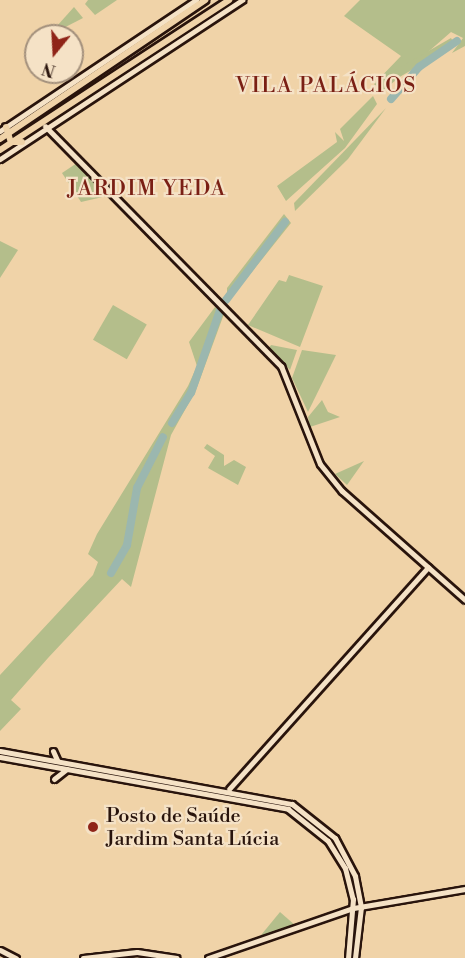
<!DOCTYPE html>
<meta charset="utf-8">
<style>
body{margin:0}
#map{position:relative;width:465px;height:958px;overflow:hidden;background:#f0d3a8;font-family:"Libre Bodoni",serif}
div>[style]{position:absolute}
.green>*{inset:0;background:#b4be8b;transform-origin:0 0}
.river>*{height:8px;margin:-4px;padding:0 4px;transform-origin:4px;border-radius:4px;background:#9bb7af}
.roads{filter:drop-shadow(2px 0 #29140c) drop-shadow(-2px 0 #29140c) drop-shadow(0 2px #29140c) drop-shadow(0 -2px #29140c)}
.secondary>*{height:5px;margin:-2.5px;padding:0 2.5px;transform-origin:2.5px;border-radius:2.5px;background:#f5e2c6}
.primary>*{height:6px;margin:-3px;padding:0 3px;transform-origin:3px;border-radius:3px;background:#f0d3a8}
.dots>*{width:16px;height:16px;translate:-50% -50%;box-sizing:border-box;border:3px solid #f5e2c6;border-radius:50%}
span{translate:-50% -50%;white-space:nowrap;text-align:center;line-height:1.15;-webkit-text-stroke:4.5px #f5e2c6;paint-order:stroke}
.poi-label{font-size:20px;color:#29140c}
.left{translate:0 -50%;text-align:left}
.neighbourhood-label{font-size:21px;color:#7a1f14;letter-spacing:1.5px}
.north{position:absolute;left:24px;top:24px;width:60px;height:60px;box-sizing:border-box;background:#f5e2c6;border:2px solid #a3907c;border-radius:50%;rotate:198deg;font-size:16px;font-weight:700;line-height:24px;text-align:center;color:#29140c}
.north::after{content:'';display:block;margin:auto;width:21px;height:27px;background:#8f2418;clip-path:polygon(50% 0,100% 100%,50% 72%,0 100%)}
</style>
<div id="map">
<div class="green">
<div style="clip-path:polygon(88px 0,117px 0,95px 15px,85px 4px)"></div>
<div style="clip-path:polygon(360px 0,465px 0,465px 46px,452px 53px,463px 38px,451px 32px,382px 92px,374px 84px,401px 56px,344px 16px)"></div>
<div style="clip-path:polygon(74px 7px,83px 18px,48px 36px)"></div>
<div style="left:451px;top:38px;width:8px;height:87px;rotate:60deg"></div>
<div style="clip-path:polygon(373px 96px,377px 104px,345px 148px,286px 201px,277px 186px,337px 142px,335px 132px,344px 141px,340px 129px)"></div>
<div style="clip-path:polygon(386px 108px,348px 159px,295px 211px,294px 203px)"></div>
<div style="clip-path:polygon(77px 163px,108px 193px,107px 196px,81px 202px,62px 173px)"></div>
<div style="clip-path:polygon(284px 214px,291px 223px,227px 303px,227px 288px)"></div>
<div style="clip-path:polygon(0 241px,18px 250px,0 278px)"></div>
<div style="clip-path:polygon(289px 275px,323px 286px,300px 347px,248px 325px,279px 280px,286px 282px)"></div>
<div style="left:113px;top:305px;width:39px;height:40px;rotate:30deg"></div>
<div style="clip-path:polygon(215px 307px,224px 314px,196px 390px,171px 435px,131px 587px,122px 579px,48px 658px,11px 700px,21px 709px,0 731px,0 675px,93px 575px,98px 562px,88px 554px,97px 534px,188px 386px,197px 366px,189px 342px)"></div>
<div style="clip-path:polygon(271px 345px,297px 350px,290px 370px,269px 348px)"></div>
<div style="clip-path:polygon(302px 350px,336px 355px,308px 412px,292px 378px)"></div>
<div style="clip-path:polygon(322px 400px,328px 412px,340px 417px,310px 427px,308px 417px)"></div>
<div style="clip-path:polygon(207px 444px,224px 455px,224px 466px,234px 460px,246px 467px,238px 485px,208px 468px,215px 456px,204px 448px)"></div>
<div style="clip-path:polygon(364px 461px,347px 485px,335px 474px)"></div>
<div style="clip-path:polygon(280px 912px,296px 926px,257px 940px)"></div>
</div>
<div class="river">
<div style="left:391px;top:99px;width:43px;rotate:-48.8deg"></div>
<div style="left:419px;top:67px;width:46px;rotate:-34.4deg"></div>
<div style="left:226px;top:300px;width:98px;rotate:-52.9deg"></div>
<div style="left:172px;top:423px;width:36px;rotate:-58deg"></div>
<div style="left:191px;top:393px;width:88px;rotate:-70.7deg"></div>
<div style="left:111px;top:573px;width:32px;rotate:-60deg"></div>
<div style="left:127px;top:545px;width:58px;rotate:-80deg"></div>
<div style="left:137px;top:488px;width:57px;rotate:-63deg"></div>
</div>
<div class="roads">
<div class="secondary">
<div style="left:45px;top:126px;width:337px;rotate:45.5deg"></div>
<div style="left:281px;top:366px;width:105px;rotate:68.3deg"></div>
<div style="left:320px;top:464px;width:35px;rotate:51deg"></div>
<div style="left:342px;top:491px;width:164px;rotate:41.5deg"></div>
<div style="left:0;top:131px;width:236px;rotate:-33.8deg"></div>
<div style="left:0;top:159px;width:290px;rotate:-33.3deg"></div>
<div style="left:0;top:751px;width:297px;rotate:10.3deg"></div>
<div style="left:292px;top:804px;width:55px;rotate:38.3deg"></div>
<div style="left:335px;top:838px;width:43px;rotate:62.2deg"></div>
<div style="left:355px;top:876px;width:32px;rotate:79deg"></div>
<div style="left:361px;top:907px;width:51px;rotate:96.7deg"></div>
<div style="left:53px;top:751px;width:10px;rotate:66deg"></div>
<div style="left:0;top:757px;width:293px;rotate:10.2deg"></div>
<div style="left:288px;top:809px;width:51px;rotate:38.7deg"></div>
<div style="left:328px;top:841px;width:32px;rotate:58deg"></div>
<div style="left:345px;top:868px;width:32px;rotate:76deg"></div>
<div style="left:353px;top:899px;width:59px;rotate:94.8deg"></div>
<div style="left:54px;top:779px;width:16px;rotate:-38deg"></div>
<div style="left:229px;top:789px;width:298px;rotate:-48.1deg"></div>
<div style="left:0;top:950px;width:18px;rotate:27deg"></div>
<div style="left:83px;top:958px;width:54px;rotate:-6.3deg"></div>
<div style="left:137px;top:952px;width:40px;rotate:8.5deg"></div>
<div style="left:208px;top:958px;width:153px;rotate:-19deg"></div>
<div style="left:353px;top:908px;width:114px;rotate:-9.6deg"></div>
</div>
<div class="primary">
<div style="left:6px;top:127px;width:16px;rotate:72deg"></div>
<div style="left:11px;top:142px;width:11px"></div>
<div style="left:0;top:139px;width:248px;rotate:-34.1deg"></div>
<div style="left:0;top:150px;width:274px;rotate:-33.2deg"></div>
</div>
</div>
<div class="dots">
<div style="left:93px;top:827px;background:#8f2418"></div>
</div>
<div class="poi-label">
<span class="left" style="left:106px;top:828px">Posto de Saúde<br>Jardim Santa Lúcia</span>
</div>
<div class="neighbourhood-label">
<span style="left:326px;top:86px">VILA PALÁCIOS</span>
<span style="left:147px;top:189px">JARDIM YEDA</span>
</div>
<div class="north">N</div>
</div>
